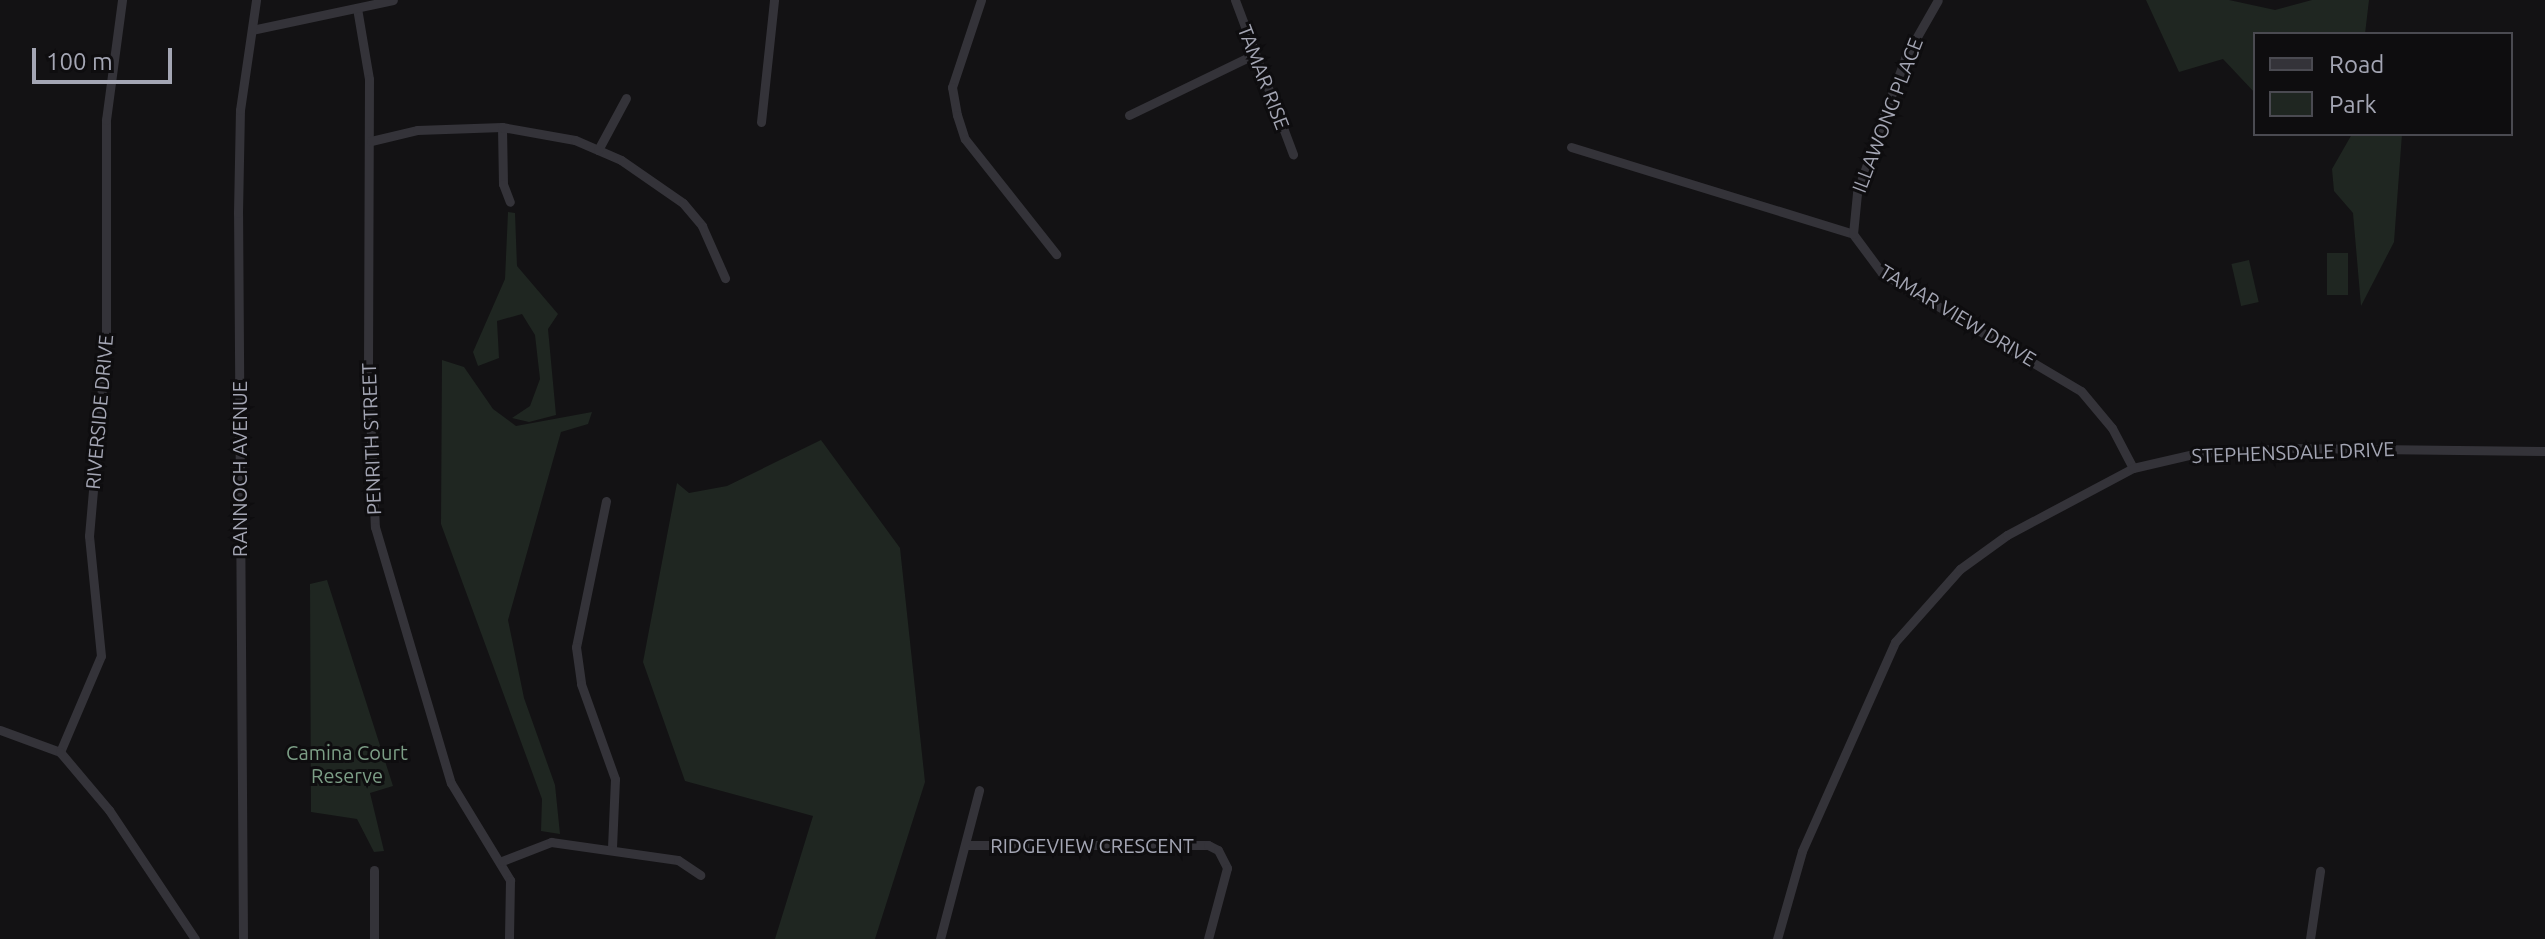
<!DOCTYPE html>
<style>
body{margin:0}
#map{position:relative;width:2545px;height:939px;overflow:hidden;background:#131214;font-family:Ubuntu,sans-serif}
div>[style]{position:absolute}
.green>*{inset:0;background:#1f2621;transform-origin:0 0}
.minor>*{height:9px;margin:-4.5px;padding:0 4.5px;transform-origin:4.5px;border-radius:4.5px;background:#343339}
span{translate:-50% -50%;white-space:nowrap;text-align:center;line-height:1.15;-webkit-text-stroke:6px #0e0d0f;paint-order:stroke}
.street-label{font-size:20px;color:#a4a6b4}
.park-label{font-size:20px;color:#7c9e86}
.legend{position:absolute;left:2253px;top:32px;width:260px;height:104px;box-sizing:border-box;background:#0e0d0f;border:2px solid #4a4a51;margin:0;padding:10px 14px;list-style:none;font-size:24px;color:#a4a6b4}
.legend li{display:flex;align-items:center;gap:16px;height:40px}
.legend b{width:40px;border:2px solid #4a4a51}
.scale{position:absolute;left:32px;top:48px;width:140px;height:36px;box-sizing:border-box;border:4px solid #a4a6b4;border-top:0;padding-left:10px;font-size:24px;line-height:28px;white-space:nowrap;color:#a4a6b4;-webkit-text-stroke:6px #0e0d0f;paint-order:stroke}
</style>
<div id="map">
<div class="green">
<div style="clip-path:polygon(2146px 0,2229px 0,2275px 10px,2312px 0,2369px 0,2365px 34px,2255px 34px,2255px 93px,2223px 59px,2179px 72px)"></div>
<div style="clip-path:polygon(2352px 134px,2402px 134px,2394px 242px,2361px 306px,2353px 213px,2334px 191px,2332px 169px)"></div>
<div style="clip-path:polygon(508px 212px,515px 213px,517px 266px,558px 314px,548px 329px,556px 415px,529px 422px,512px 418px,530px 406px,540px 379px,535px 335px,522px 314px,497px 321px,499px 358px,478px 366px,473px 352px,505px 279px)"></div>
<div style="left:2327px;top:253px;width:21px;height:42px"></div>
<div style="left:2249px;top:260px;width:43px;height:18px;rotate:77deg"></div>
<div style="clip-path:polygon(442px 360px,464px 367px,493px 409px,516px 426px,592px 412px,588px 424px,561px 432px,508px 620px,524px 698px,555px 785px,560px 834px,541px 831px,542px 799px,441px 524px)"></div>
<div style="clip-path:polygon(821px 440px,900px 548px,925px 782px,875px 939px,775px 939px,813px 816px,685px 781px,643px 662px,677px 483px,689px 493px,727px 486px)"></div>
<div style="clip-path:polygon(327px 580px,393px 786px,370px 793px,384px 851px,374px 852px,357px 819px,311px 812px,310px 584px)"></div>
</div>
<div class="minor">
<div style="left:981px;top:0;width:92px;rotate:108.4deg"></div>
<div style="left:952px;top:87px;width:28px;rotate:80deg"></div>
<div style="left:957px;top:115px;width:25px;rotate:72deg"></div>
<div style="left:965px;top:139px;width:147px;rotate:51.6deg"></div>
<div style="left:1235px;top:0;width:165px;rotate:69.4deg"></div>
<div style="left:357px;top:8px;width:72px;rotate:80.4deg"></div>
<div style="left:369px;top:79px;width:290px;rotate:90.2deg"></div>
<div style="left:368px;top:369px;width:158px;rotate:87.5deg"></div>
<div style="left:375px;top:527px;width:267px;rotate:73.5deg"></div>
<div style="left:451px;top:783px;width:114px;rotate:58.7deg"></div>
<div style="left:510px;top:880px;width:59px;rotate:91deg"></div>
<div style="left:252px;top:30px;width:144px;rotate:-12deg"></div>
<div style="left:1129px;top:115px;width:140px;rotate:-25.8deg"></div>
<div style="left:761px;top:122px;width:123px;rotate:-83.9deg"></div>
<div style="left:502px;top:127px;width:57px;rotate:89deg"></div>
<div style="left:503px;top:184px;width:19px;rotate:69deg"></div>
<div style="left:371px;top:141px;width:47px;rotate:-13.4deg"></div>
<div style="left:417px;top:130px;width:85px;rotate:-2deg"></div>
<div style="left:502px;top:127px;width:74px;rotate:10.1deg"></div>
<div style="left:575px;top:140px;width:50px;rotate:23.5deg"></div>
<div style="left:621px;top:160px;width:75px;rotate:34.7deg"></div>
<div style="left:683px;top:203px;width:30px;rotate:50deg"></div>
<div style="left:702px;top:226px;width:57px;rotate:66.1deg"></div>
<div style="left:1571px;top:147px;width:295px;rotate:17.1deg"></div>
<div style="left:1853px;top:234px;width:49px;rotate:53.4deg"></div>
<div style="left:1882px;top:273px;width:231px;rotate:30.7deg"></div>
<div style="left:2081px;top:391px;width:48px;rotate:50deg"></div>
<div style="left:2112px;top:428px;width:45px;rotate:62.3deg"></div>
<div style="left:598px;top:150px;width:59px;rotate:-61.7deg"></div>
<div style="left:1853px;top:234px;width:41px;rotate:-84.4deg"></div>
<div style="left:1857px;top:193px;width:83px;rotate:-70.9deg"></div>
<div style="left:1884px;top:115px;width:63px;rotate:-69.6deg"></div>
<div style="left:1906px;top:56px;width:64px;rotate:-60.3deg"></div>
<div style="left:606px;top:501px;width:149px;rotate:101.6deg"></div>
<div style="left:576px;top:647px;width:37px;rotate:82deg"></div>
<div style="left:581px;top:684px;width:101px;rotate:70.3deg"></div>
<div style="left:615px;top:779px;width:70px;rotate:92.5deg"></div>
<div style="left:0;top:730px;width:64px;rotate:20.1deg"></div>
<div style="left:60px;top:752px;width:104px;rotate:-66.9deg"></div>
<div style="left:101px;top:656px;width:121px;rotate:-95.7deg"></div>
<div style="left:89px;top:536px;width:194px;rotate:-85deg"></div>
<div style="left:106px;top:343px;width:223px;rotate:-90deg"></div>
<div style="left:106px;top:120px;width:121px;rotate:-82.4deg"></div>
<div style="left:60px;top:752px;width:76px;rotate:49.8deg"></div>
<div style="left:109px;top:810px;width:155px;rotate:56.3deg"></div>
<div style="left:966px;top:845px;width:242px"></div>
<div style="left:1208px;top:845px;width:11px;rotate:27deg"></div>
<div style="left:1218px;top:850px;width:20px;rotate:63deg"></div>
<div style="left:1227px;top:868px;width:73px;rotate:105deg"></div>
<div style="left:502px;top:861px;width:53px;rotate:-21.2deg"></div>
<div style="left:551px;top:842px;width:128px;rotate:8.1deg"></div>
<div style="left:678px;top:860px;width:27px;rotate:34deg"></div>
<div style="left:374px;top:870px;width:69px;rotate:90deg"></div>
<div style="left:243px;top:939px;width:726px;rotate:-90.39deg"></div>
<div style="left:238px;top:213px;width:103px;rotate:-88.9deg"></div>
<div style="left:240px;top:110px;width:111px;rotate:-81.7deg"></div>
<div style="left:940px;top:939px;width:154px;rotate:-75.3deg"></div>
<div style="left:1777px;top:939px;width:91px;rotate:-74.1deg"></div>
<div style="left:1802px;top:851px;width:229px;rotate:-66deg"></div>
<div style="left:1895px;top:642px;width:98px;rotate:-48.3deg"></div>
<div style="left:1960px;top:569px;width:58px;rotate:-35.9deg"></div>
<div style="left:2007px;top:535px;width:143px;rotate:-28deg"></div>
<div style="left:2133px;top:468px;width:67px;rotate:-13deg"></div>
<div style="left:2198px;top:453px;width:92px;rotate:-3.1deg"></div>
<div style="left:2290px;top:448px;width:255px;rotate:0.7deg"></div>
<div style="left:2310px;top:939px;width:69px;rotate:-81.6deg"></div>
</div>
<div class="street-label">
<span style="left:1264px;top:77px;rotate:69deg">TAMAR RISE</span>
<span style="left:1887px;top:115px;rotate:-69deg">ILLAWONG PLACE</span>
<span style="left:1958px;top:315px;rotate:31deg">TAMAR VIEW DRIVE</span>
<span style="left:99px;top:412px;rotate:-85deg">RIVERSIDE DRIVE</span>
<span style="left:371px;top:439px;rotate:-92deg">PENRITH STREET</span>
<span style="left:2293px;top:452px;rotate:-2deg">STEPHENSDALE DRIVE</span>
<span style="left:239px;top:469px;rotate:-90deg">RANNOCH AVENUE</span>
<span style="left:1092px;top:845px">RIDGEVIEW CRESCENT</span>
</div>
<div class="park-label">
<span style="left:347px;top:764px">Camina Court<br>Reserve</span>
</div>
<ul class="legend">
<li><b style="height:10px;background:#343339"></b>Road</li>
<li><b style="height:22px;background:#1f2621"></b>Park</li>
</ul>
<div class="scale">100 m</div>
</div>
